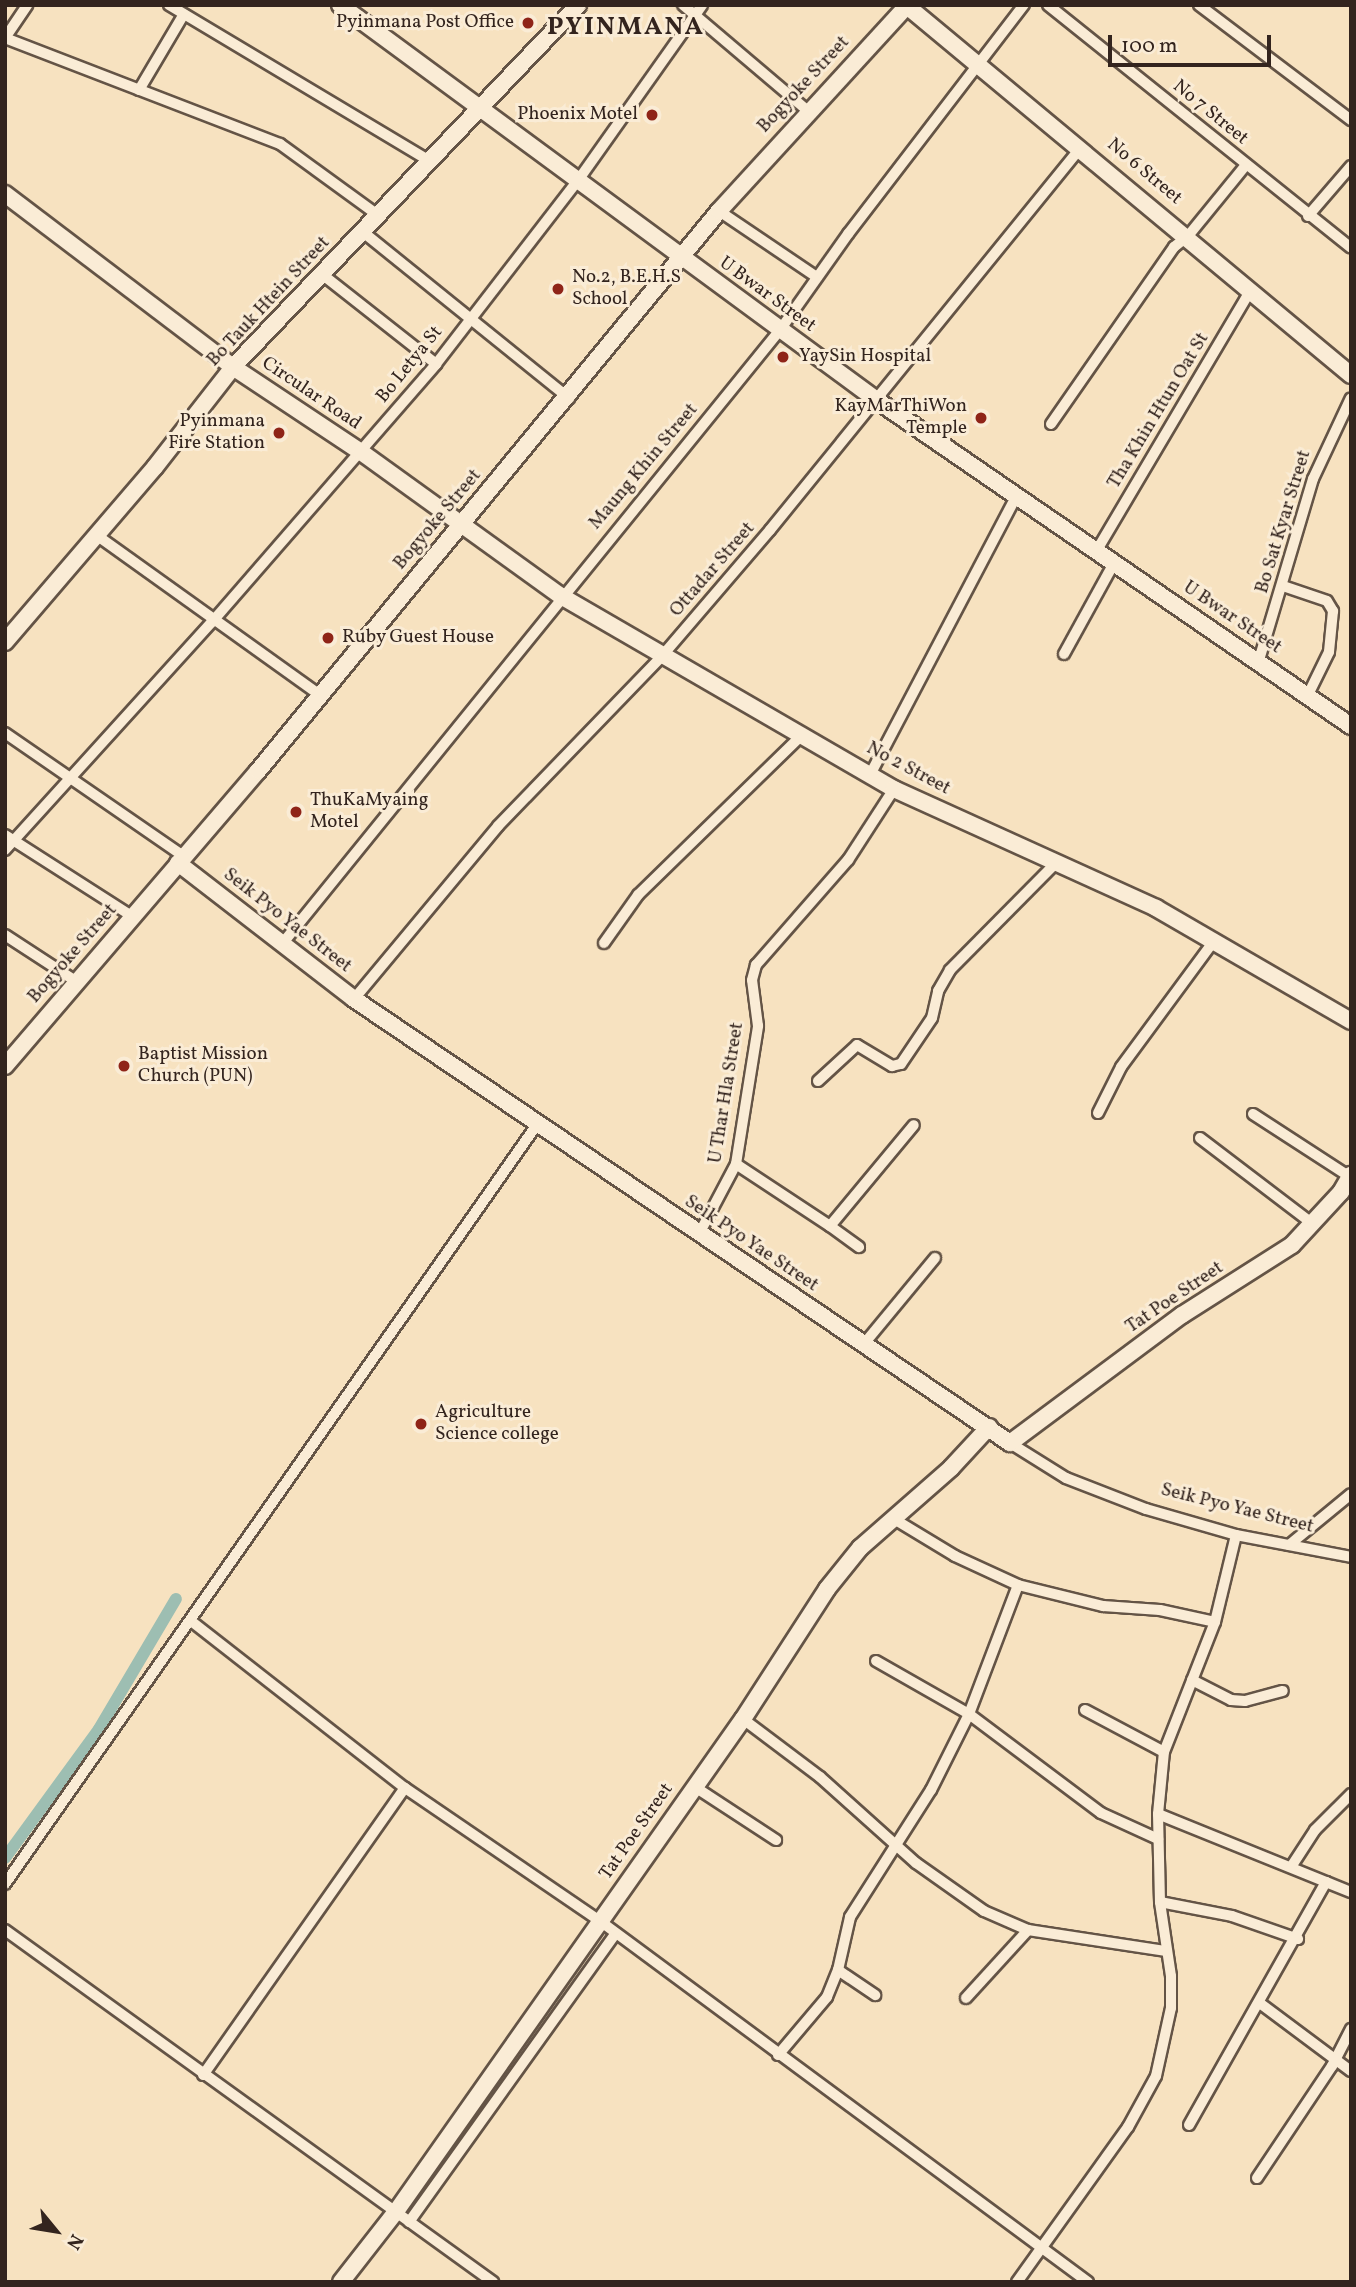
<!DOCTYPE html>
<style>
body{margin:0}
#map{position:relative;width:1356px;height:2287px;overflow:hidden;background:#f7e2c0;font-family:Vollkorn,serif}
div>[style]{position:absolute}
.canal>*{height:12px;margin:-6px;padding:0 6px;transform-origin:6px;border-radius:6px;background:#9dbeb2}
.roads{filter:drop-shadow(2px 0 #645446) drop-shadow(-2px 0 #645446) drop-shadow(0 2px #645446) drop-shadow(0 -2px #645446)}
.street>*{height:10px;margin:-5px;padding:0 5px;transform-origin:5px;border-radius:5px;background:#faecd6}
.secondary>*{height:16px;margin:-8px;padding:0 8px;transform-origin:8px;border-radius:8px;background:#faecd6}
.dots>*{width:19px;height:19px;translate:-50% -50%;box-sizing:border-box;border:4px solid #faecd6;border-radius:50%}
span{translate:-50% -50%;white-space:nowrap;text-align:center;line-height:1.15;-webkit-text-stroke:6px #faecd6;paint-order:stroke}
.poi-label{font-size:19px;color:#33241e}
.right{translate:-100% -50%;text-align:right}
.left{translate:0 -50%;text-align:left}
.street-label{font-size:19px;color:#33241e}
.district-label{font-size:26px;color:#33241e;font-weight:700;letter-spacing:2px}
.frame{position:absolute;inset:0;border:7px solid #33241e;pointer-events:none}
.north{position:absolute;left:21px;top:2196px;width:70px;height:70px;-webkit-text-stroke:5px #faecd6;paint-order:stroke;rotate:120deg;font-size:19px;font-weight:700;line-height:28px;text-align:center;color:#33241e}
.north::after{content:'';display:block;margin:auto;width:24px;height:32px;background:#33241e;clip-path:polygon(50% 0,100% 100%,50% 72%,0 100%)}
.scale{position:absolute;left:1108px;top:35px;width:163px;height:32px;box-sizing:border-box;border:4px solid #33241e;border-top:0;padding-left:9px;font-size:21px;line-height:24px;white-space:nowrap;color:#33241e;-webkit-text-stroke:5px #faecd6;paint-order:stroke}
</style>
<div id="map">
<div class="canal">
<div style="left:5px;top:1858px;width:160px;rotate:-53.9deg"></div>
<div style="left:99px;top:1729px;width:151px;rotate:-59.4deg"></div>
</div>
<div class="roads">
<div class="street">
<div style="left:169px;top:5px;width:305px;rotate:30.9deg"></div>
<div style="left:683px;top:5px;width:162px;rotate:40.3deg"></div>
<div style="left:1048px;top:5px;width:388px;rotate:38.7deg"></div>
<div style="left:1199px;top:5px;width:191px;rotate:37.1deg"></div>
<div style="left:5px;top:38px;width:295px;rotate:21.1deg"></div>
<div style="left:280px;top:144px;width:122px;rotate:36deg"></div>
<div style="left:5px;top:38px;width:40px;rotate:-56deg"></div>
<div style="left:139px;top:90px;width:88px;rotate:-59.4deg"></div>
<div style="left:719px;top:211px;width:118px;rotate:34deg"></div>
<div style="left:1308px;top:216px;width:66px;rotate:-49.3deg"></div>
<div style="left:363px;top:232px;width:265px;rotate:38.9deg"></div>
<div style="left:323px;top:275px;width:144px;rotate:38.2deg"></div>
<div style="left:1051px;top:424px;width:216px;rotate:-55.2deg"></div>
<div style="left:1174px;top:247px;width:18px;rotate:-38deg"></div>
<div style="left:1188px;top:236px;width:92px;rotate:-50.8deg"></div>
<div style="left:95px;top:534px;width:277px;rotate:35.6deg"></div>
<div style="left:1097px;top:550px;width:302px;rotate:-59.4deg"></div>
<div style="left:1283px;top:586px;width:46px;rotate:18.8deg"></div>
<div style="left:1327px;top:601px;width:12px;rotate:59deg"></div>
<div style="left:1333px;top:611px;width:41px;rotate:95.6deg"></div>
<div style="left:1329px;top:652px;width:50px;rotate:116.1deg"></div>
<div style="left:1064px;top:654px;width:104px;rotate:-61.2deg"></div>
<div style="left:1259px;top:660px;width:189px;rotate:-73.4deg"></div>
<div style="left:1313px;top:479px;width:89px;rotate:-64.9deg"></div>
<div style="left:5px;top:733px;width:216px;rotate:34.6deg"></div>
<div style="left:871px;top:773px;width:310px;rotate:-62.3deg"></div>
<div style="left:5px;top:835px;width:152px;rotate:32.6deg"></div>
<div style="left:5px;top:850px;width:308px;rotate:-47.8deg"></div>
<div style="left:212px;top:622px;width:342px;rotate:-49deg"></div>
<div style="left:436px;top:364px;width:234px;rotate:-52.3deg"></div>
<div style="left:579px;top:179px;width:213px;rotate:-54.7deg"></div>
<div style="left:5px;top:935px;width:86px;rotate:33.1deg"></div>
<div style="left:604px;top:943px;width:59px;rotate:-54.7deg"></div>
<div style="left:638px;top:895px;width:226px;rotate:-44.3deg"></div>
<div style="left:282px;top:944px;width:791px;rotate:-50.96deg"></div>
<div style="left:780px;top:330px;width:118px;rotate:-54.7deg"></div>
<div style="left:848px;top:234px;width:289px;rotate:-52.5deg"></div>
<div style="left:354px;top:999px;width:225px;rotate:-50.2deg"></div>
<div style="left:498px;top:826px;width:236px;rotate:-46deg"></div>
<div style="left:662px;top:656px;width:166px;rotate:-49.4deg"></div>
<div style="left:770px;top:530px;width:493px;rotate:-50.9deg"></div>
<div style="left:818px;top:1081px;width:53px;rotate:-42.7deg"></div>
<div style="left:857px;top:1045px;width:41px;rotate:31deg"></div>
<div style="left:892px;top:1066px;width:9px;rotate:-13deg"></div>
<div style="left:901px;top:1064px;width:55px;rotate:-56deg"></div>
<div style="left:932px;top:1018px;width:28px;rotate:-77deg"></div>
<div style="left:938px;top:991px;width:24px;rotate:-60deg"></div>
<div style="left:950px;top:970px;width:148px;rotate:-45.3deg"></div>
<div style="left:1098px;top:1113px;width:51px;rotate:-63.4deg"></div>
<div style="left:1121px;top:1067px;width:157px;rotate:-53.6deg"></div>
<div style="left:1253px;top:1114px;width:116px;rotate:33deg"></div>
<div style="left:1200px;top:1138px;width:142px;rotate:37.3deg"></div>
<div style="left:736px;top:1164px;width:113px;rotate:33.4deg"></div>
<div style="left:830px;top:1226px;width:131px;rotate:-50.3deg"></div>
<div style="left:830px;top:1226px;width:36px;rotate:36deg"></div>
<div style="left:699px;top:1234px;width:79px;rotate:-62.1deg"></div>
<div style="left:736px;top:1164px;width:140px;rotate:-80.9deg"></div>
<div style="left:758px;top:1026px;width:46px;rotate:-97.4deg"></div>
<div style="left:752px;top:980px;width:16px;rotate:-75deg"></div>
<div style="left:756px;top:965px;width:140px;rotate:-48.8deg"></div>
<div style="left:848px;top:860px;width:85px;rotate:-57.1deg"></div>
<div style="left:863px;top:1345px;width:113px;rotate:-50.4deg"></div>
<div style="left:1010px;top:1443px;width:66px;rotate:32deg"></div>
<div style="left:1066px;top:1478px;width:86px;rotate:21.2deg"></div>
<div style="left:1146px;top:1509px;width:94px;rotate:16.1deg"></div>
<div style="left:1236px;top:1535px;width:117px;rotate:10.8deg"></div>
<div style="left:894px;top:1519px;width:71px;rotate:31.2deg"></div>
<div style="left:955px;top:1556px;width:69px;rotate:24.7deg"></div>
<div style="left:1018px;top:1585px;width:88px;rotate:13.9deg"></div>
<div style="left:1103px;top:1606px;width:57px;rotate:4deg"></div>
<div style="left:1160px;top:1610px;width:56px;rotate:12.3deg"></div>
<div style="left:1289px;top:1545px;width:80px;rotate:-39.4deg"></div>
<div style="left:1018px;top:1585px;width:138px;rotate:110.8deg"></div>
<div style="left:969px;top:1714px;width:165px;rotate:36.9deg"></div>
<div style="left:1101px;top:1813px;width:63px;rotate:24.5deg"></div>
<div style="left:191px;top:1621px;width:271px;rotate:38deg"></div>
<div style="left:405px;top:1788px;width:236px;rotate:34.3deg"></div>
<div style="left:600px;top:1921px;width:607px;rotate:36.49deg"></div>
<div style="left:1192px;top:1680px;width:44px;rotate:27.1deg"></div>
<div style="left:1231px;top:1700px;width:14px;rotate:4deg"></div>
<div style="left:1245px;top:1701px;width:39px;rotate:-15deg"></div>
<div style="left:1085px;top:1710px;width:89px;rotate:28deg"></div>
<div style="left:743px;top:1719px;width:96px;rotate:37deg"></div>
<div style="left:820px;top:1777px;width:129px;rotate:41.9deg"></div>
<div style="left:916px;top:1863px;width:83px;rotate:35.2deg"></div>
<div style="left:984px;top:1911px;width:48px;rotate:23.4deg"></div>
<div style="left:1028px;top:1930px;width:140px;rotate:8.7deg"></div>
<div style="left:695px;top:1787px;width:97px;rotate:33.2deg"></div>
<div style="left:1158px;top:1814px;width:181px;rotate:22deg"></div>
<div style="left:1291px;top:1867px;width:44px;rotate:-57deg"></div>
<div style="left:1315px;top:1830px;width:51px;rotate:-45deg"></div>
<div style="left:5px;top:1884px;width:929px;rotate:-54.99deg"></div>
<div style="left:1160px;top:1902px;width:73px;rotate:11deg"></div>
<div style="left:1232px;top:1916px;width:70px;rotate:19.2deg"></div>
<div style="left:5px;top:1930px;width:602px;rotate:35.8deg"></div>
<div style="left:838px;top:1970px;width:45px;rotate:34deg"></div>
<div style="left:966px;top:1998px;width:92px;rotate:-47.6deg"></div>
<div style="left:1261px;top:2004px;width:112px;rotate:36.7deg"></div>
<div style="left:778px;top:2055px;width:76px;rotate:-49.8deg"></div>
<div style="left:827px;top:1997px;width:29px;rotate:-68deg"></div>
<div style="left:838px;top:1970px;width:54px;rotate:-77.2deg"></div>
<div style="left:850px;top:1917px;width:151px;rotate:-57.5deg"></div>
<div style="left:931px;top:1790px;width:85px;rotate:-63.4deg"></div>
<div style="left:969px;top:1714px;width:107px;rotate:-150.3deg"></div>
<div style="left:203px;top:2075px;width:351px;rotate:-54.9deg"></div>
<div style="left:1189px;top:2125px;width:279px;rotate:-60.6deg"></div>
<div style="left:1326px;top:1882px;width:27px;rotate:22deg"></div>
<div style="left:1257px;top:2178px;width:135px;rotate:-56.2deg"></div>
<div style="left:1332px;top:2066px;width:42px;rotate:-62.8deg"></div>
<div style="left:409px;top:2222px;width:355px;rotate:-54.4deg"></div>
<div style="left:1017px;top:2282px;width:191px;rotate:-54.4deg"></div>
<div style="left:1128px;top:2127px;width:58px;rotate:-61.2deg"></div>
<div style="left:1156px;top:2076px;width:70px;rotate:-77.6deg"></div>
<div style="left:1171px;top:2008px;width:32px;rotate:-90deg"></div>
<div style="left:1171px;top:1976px;width:75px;rotate:-98.5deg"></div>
<div style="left:1160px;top:1902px;width:88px;rotate:-91.3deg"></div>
<div style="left:1158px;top:1814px;width:62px;rotate:-84.5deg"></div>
<div style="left:1164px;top:1752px;width:140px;rotate:-68.6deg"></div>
<div style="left:1215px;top:1622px;width:89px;rotate:-76.4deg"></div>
</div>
<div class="secondary">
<div style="left:340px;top:5px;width:668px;rotate:36.36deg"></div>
<div style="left:878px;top:401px;width:574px;rotate:34.49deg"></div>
<div style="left:907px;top:6px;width:577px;rotate:39.73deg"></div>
<div style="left:5px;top:194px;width:286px;rotate:37.2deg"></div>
<div style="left:233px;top:367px;width:154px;rotate:33.6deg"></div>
<div style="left:361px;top:452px;width:246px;rotate:35.8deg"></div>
<div style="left:561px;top:596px;width:385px;rotate:30.1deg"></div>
<div style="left:894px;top:789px;width:288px;rotate:24.4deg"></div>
<div style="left:1156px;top:908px;width:225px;rotate:30.1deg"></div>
<div style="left:5px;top:642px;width:230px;rotate:-49.4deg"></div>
<div style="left:155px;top:467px;width:127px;rotate:-52deg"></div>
<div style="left:233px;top:367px;width:500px;rotate:-46.38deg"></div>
<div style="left:178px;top:863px;width:222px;rotate:37.7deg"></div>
<div style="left:354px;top:999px;width:792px;rotate:34.09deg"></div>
<div style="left:1010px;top:1443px;width:214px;rotate:-36.7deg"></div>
<div style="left:1182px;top:1315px;width:130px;rotate:-32.5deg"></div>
<div style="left:1292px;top:1245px;width:72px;rotate:-47.2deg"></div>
<div style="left:1341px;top:1192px;width:20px;rotate:-60deg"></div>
<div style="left:5px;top:1066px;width:389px;rotate:-49.4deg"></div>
<div style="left:258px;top:771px;width:725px;rotate:-50.54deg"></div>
<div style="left:719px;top:211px;width:280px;rotate:-47.5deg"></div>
<div style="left:341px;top:2282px;width:88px;rotate:-52deg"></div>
<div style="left:395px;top:2213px;width:604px;rotate:-54.84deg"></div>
<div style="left:743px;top:1719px;width:155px;rotate:-57.1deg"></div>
<div style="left:827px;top:1589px;width:53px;rotate:-51.2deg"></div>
<div style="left:860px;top:1548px;width:121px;rotate:-41.3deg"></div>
<div style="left:951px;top:1468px;width:56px;rotate:-47.2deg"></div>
</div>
</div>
<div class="dots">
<div style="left:528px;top:23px;background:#8f2418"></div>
<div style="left:652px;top:115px;background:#8f2418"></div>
<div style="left:558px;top:289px;background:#8f2418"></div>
<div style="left:783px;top:357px;background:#8f2418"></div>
<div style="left:981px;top:418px;background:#8f2418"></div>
<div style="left:279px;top:433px;background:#8f2418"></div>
<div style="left:328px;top:638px;background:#8f2418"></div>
<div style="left:296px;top:812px;background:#8f2418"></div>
<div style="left:124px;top:1066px;background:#8f2418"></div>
<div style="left:421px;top:1424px;background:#8f2418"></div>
</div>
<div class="poi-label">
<span class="right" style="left:514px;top:23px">Pyinmana Post Office</span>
<span class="right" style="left:638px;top:115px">Phoenix Motel</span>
<span class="left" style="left:572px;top:289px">No.2, B.E.H.S<br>School</span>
<span class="left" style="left:799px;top:357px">YaySin Hospital</span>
<span class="right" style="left:967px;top:418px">KayMarThiWon<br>Temple</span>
<span class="right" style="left:265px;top:433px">Pyinmana<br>Fire Station</span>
<span class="left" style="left:342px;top:638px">Ruby Guest House</span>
<span class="left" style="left:310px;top:812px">ThuKaMyaing<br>Motel</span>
<span class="left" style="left:138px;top:1066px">Baptist Mission<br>Church (PUN)</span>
<span class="left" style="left:435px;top:1424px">Agriculture<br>Science college</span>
</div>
<div class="street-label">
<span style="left:804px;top:85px;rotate:-47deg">Bogyoke Street</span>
<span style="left:1210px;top:113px;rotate:39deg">No 7 Street</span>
<span style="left:1144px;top:172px;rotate:40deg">No 6 Street</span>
<span style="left:767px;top:295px;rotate:36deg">U Bwar Street</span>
<span style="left:269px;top:302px;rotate:-47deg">Bo Tauk Htein Street</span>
<span style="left:410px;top:365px;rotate:-51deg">Bo Letya St</span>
<span style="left:311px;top:394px;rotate:34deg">Circular Road</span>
<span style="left:1159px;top:411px;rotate:-59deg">Tha Khin Htun Oat St</span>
<span style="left:644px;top:467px;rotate:-50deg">Maung Khin Street</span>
<span style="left:438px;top:520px;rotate:-50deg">Bogyoke Street</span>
<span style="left:1284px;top:522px;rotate:-73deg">Bo Sat Kyar Street</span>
<span style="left:713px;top:570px;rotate:-49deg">Ottadar Street</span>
<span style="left:1232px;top:618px;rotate:34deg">U Bwar Street</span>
<span style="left:908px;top:769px;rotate:28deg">No 2 Street</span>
<span style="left:287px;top:921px;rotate:38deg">Seik Pyo Yae Street</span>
<span style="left:73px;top:954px;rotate:-49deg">Bogyoke Street</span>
<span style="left:727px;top:1093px;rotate:-81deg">U Thar Hla Street</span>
<span style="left:751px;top:1244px;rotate:34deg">Seik Pyo Yae Street</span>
<span style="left:1175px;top:1298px;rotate:-34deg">Tat Poe Street</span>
<span style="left:1237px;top:1509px;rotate:14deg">Seik Pyo Yae Street</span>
<span style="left:637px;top:1832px;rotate:-55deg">Tat Poe Street</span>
</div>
<div class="district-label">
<span style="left:626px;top:28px">PYINMANA</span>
</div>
<div class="frame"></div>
<div class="north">N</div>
<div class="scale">100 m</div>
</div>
